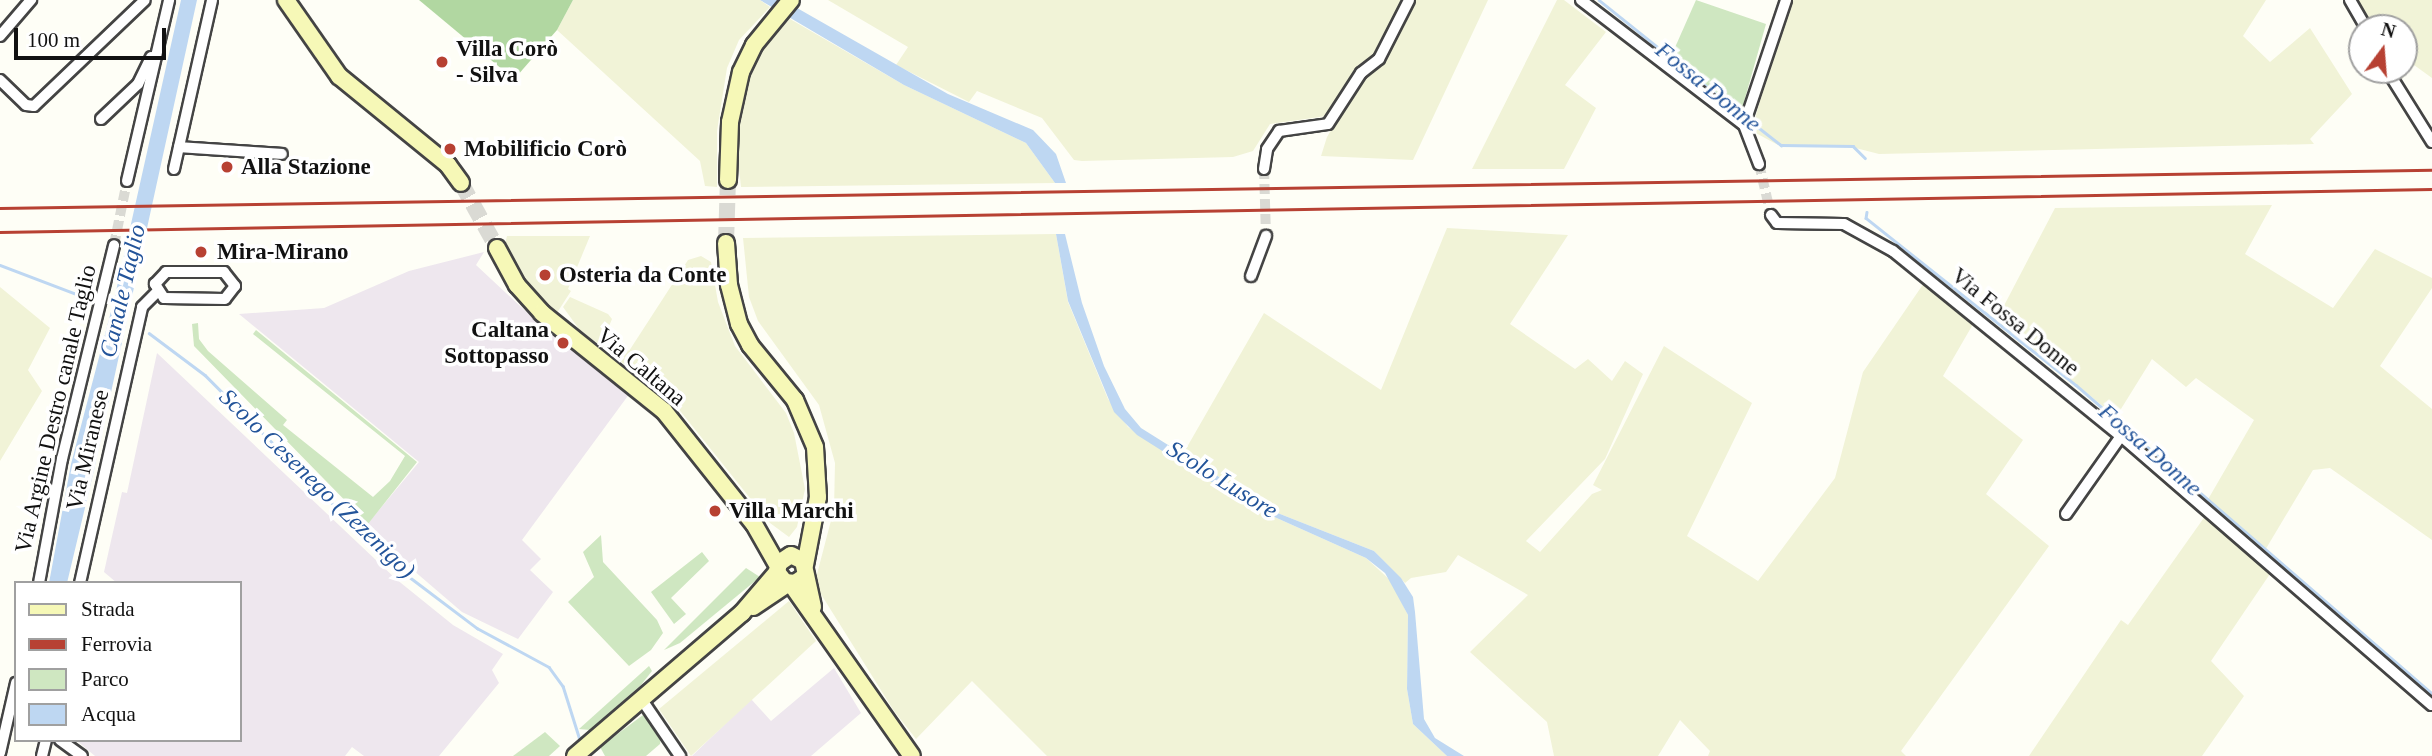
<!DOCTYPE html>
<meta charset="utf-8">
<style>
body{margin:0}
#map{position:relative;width:2432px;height:756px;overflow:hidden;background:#fefef6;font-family:Georgia,serif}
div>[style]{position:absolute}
.industrial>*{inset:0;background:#eee7ee}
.farmland>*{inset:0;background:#f1f3d7}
.green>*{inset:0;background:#cfe7c1}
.forest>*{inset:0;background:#b1d7a1}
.water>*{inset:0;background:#bed7f2}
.stream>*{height:2.5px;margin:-1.25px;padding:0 1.25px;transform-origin:1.25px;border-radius:1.25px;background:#bed7f2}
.street-tunnel>*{height:10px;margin-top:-5px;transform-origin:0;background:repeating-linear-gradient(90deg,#dadad4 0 10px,transparent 0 15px)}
.secondary-tunnel>*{height:16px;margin-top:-8px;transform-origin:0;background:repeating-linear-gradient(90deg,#dadad4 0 16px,transparent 0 24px)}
.roads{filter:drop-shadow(2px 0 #444) drop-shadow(-2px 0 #444) drop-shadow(0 2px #444) drop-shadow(0 -2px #444)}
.street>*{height:10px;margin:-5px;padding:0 5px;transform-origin:5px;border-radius:5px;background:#fff}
.secondary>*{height:16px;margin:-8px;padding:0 8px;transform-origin:8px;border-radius:8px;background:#f6f8b7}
.rail>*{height:2.5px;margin:-1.25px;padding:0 1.25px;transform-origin:1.25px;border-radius:1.25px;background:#b74133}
.dots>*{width:19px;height:19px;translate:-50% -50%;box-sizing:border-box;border:4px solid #fff;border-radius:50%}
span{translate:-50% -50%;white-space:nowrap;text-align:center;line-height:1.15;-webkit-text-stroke:7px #fff;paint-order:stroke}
.poi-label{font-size:23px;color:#111;font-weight:700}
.left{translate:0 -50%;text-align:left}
.right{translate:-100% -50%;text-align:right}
.street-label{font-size:23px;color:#111}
.water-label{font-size:24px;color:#23549a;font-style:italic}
.legend{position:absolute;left:14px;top:581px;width:228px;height:161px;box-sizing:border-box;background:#fff;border:2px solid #a0a0a0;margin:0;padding:9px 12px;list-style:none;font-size:21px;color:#111}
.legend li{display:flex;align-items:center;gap:14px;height:35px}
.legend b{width:35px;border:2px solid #a0a0a0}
.north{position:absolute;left:2348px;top:14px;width:70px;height:70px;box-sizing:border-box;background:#fff;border:2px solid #a0a0a0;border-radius:50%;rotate:16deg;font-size:19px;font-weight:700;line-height:28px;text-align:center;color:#111}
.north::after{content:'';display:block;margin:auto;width:24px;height:32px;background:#b74133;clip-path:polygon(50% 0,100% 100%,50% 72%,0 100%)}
.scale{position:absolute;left:14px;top:28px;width:152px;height:32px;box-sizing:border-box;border:4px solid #111;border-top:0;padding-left:9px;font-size:21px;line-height:24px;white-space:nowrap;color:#111;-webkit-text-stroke:5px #fff;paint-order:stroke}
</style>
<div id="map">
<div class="industrial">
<div style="clip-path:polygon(484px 252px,476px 265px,548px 332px,630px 393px,522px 540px,541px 559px,530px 570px,553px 592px,518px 639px,462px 612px,364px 528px,419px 462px,239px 314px,324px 308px,409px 271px)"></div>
<div style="clip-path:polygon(157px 353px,396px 579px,453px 625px,503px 654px,492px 670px,499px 683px,439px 756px,364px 756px,352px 747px,345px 756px,95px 756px,76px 740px,240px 740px,240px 583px,117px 583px,104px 572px,122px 492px,127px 493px)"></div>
<div style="clip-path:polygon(834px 668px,861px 713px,811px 756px,692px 756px,751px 699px,771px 721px)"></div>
</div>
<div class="farmland">
<div style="clip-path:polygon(573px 0,760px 0,770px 7px,739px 40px,727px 68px,717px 131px,717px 187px,705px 186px,700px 161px,557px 30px)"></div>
<div style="clip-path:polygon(828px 0,1405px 0,1387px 39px,1327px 116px,1270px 124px,1253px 151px,1233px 157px,1082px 161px,1074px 160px,1042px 118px,977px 91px,969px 102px,896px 65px,908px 47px)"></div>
<div style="clip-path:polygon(1414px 0,1488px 0,1413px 160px,1321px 156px,1327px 137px,1363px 77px,1389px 52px)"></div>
<div style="clip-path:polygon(1557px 0,1564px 0,1606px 32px,1565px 85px,1596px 108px,1564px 169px,1472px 169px)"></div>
<div style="clip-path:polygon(1792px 0,2266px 0,2243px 36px,2270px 62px,2310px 28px,2352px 94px,2310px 139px,2314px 144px,1879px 154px,1844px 145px,1778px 145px,1752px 131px,1772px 52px)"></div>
<div style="clip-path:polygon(2355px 0,2432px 0,2432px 78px,2414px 65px,2397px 85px,2389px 70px,2404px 70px,2404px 28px,2369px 28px)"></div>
<div style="clip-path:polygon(790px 19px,904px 85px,1026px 143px,1055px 183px,741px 187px,735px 132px,739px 96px,755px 50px)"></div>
<div style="clip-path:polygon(2272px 205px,2245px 254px,2333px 308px,2375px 249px,2432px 278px,2432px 288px,2380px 366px,2432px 409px,2432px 540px,2330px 468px,2313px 470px,2261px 557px,2274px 568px,2211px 661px,2244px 696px,2202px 756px,2029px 756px,2121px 620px,2128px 625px,2208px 512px,2203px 508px,2254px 420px,2196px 378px,2186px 387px,2152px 359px,2116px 417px,1997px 319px,2055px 208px)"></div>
<div style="clip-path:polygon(1447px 228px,1568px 235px,1510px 324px,1575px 369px,1588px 359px,1612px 381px,1625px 361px,1643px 374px,1605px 459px,1526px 541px,1540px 552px,1592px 494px,1602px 490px,1593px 485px,1664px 346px,1752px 403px,1687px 536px,1758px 581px,1835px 478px,1863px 372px,1926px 280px,1976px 319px,1943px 376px,2023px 440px,1986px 494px,2049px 546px,1901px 751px,1906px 756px,1708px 756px,1710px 751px,1680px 720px,1658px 756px,1554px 756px,1547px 722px,1470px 652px,1528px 595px,1458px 555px,1446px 572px,1411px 578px,1405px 583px,1374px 551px,1275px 512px,1183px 454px,1264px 313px,1381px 390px)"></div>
<div style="clip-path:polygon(1056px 234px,1068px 302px,1108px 399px,1128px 427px,1248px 505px,1366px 558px,1391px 581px,1408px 615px,1407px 689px,1413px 724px,1447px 756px,1047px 756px,972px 681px,916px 739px,894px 711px,819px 591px,816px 578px,834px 509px,835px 463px,819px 405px,758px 321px,749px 297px,743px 238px)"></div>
<div style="clip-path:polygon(507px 236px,590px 236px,568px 289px,571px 291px,555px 316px,519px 275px,504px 248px)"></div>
<div style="clip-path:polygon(701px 256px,711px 262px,718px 302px,735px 346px,786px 413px,794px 433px,805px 489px,797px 527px,789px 537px,770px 523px,673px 402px,579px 329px,563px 307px,570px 297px,608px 314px,612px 319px,607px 331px,629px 351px,688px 260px)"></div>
<div style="clip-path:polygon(0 287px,50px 328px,28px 370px,42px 391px,0 461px)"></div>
<div style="clip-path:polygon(789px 601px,816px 641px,691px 756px,659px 709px)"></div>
</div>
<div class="green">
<div style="clip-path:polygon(1696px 0,1766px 24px,1740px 116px,1669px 61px)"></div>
<div style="clip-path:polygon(198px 323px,199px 339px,208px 351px,287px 420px,283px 425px,373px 497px,390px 481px,405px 456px,253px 334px,256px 330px,417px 462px,368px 524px,194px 346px,192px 324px)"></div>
<div style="clip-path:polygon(601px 535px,603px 562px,657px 620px,663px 633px,651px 650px,629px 666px,568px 602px,594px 577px,583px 552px)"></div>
<div style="clip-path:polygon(702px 552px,709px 561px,671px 598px,686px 614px,674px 624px,651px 592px)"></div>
<div style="clip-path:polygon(746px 568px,760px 577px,680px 643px,664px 650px)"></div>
<div style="clip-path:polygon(649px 666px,652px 671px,641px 685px,590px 730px,579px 729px)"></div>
<div style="clip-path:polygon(643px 715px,661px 738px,660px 744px,646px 756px,605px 756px,600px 747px)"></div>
<div style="clip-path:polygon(545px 732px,560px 746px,549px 756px,513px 756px)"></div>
</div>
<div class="forest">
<div style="clip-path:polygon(419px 0,573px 0,557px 30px,517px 76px,509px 75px)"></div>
</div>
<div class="water">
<div style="clip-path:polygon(181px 0,197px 0,94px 470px,67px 583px,49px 583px,71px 464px,114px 300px)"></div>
<div style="clip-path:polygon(760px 0,783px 0,948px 94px,1033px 130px,1056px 154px,1066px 183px,1055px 183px,1026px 143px,904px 85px)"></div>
<div style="clip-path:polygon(1056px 234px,1065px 234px,1082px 303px,1104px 366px,1125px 409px,1141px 428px,1275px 512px,1374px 551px,1401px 578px,1413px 597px,1415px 612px,1424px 719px,1435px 738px,1464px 756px,1447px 756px,1413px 724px,1407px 689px,1408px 615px,1385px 573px,1366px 558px,1248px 505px,1137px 435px,1114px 412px,1068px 301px)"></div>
</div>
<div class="stream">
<div style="left:1599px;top:0;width:186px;rotate:38.7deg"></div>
<div style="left:1749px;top:120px;width:41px;rotate:38deg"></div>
<div style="left:1781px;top:145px;width:72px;rotate:0.8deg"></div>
<div style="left:1853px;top:146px;width:17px;rotate:45deg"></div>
<div style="left:1867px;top:212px;width:6px;rotate:99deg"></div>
<div style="left:1866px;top:218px;width:268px;rotate:38.5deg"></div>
<div style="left:2076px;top:385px;width:471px;rotate:40.9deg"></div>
<div style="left:0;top:265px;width:102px;rotate:20.8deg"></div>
<div style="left:149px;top:333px;width:70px;rotate:36.9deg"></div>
<div style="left:205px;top:375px;width:269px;rotate:45.2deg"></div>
<div style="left:395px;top:566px;width:103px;rotate:37.1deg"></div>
<div style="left:477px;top:628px;width:82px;rotate:28.4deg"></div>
<div style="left:549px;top:667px;width:24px;rotate:54deg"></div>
<div style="left:563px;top:686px;width:60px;rotate:72.5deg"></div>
</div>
<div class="street-tunnel">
<div style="left:1759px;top:164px;width:52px;rotate:76.8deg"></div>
<div style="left:1264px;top:169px;width:67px;rotate:88.3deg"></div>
<div style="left:114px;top:245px;width:65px;rotate:-78.5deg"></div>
</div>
<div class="secondary-tunnel">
<div style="left:461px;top:183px;width:74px;rotate:61deg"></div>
<div style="left:726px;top:243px;width:63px;rotate:-88.2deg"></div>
</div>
<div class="roads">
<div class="street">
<div style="left:1581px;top:0;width:205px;rotate:37.5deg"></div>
<div style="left:1744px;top:125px;width:42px;rotate:69deg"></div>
<div style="left:2350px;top:0;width:32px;rotate:60deg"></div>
<div style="left:0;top:36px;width:48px;rotate:-49.3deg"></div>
<div style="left:2387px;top:70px;width:85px;rotate:58deg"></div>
<div style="left:0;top:80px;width:36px;rotate:44deg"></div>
<div style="left:26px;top:105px;width:8px;rotate:7deg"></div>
<div style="left:34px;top:106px;width:153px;rotate:-43.7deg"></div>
<div style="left:101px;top:119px;width:51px;rotate:-43.4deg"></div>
<div style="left:138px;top:84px;width:30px;rotate:-64deg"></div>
<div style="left:1744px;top:125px;width:132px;rotate:-71.4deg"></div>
<div style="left:179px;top:147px;width:103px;rotate:3.9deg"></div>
<div style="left:174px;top:169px;width:173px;rotate:-77.3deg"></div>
<div style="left:1264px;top:169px;width:20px;rotate:-81deg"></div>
<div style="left:1267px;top:149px;width:22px;rotate:-56deg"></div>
<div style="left:1279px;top:131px;width:49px;rotate:-8.1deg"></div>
<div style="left:1328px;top:124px;width:61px;rotate:-57.1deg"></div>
<div style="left:1361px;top:73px;width:23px;rotate:-38deg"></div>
<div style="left:1379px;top:59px;width:66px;rotate:-63deg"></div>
<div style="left:127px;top:181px;width:186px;rotate:-76.9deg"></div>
<div style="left:1771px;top:215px;width:10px;rotate:53deg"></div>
<div style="left:1777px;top:223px;width:67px;rotate:0.9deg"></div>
<div style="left:1844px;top:224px;width:56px;rotate:28.9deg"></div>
<div style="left:1893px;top:251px;width:294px;rotate:39.1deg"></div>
<div style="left:2121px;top:436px;width:411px;rotate:40.9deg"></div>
<div style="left:166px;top:272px;width:58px"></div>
<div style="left:224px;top:272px;width:18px;rotate:52deg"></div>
<div style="left:235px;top:286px;width:16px;rotate:128deg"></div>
<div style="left:225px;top:299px;width:61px;rotate:-179.1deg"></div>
<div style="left:164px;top:298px;width:17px;rotate:-123deg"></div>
<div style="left:155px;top:284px;width:16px;rotate:-47deg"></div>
<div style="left:1251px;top:276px;width:43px;rotate:-69.4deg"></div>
<div style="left:2066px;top:514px;width:95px;rotate:-54.8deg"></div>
<div style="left:39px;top:583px;width:126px;rotate:-79.5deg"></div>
<div style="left:62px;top:459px;width:220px;rotate:-76.3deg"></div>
<div style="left:80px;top:583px;width:283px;rotate:-77.3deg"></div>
<div style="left:142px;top:307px;width:21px;rotate:-45deg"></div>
<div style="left:642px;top:700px;width:68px;rotate:55.8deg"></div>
<div style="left:60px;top:740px;width:27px;rotate:36deg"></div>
<div style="left:0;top:753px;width:72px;rotate:-77.1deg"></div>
<div style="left:42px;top:756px;width:16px;rotate:-76deg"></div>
</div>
<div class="secondary">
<div style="left:286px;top:0;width:93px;rotate:55.1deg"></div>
<div style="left:339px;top:76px;width:141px;rotate:39.2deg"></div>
<div style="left:448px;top:165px;width:22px;rotate:54deg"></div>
<div style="left:728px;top:180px;width:58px;rotate:-88deg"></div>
<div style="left:730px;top:122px;width:51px;rotate:-77.6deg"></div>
<div style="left:741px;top:72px;width:30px;rotate:-64deg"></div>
<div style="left:754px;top:45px;width:58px;rotate:-50.6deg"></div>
<div style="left:726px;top:243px;width:42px;rotate:85.9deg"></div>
<div style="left:729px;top:285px;width:40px;rotate:75.6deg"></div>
<div style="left:739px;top:324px;width:24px;rotate:62deg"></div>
<div style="left:750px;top:345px;width:71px;rotate:50.7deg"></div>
<div style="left:795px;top:400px;width:51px;rotate:66.9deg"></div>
<div style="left:815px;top:447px;width:50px;rotate:86.6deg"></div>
<div style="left:818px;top:497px;width:69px;rotate:100.8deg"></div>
<div style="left:497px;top:248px;width:42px;rotate:61.6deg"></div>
<div style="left:517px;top:285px;width:38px;rotate:48deg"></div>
<div style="left:542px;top:313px;width:156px;rotate:38.8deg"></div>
<div style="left:664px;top:411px;width:144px;rotate:51.5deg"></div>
<div style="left:754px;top:524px;width:48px;rotate:60.3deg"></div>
<div style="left:804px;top:577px;width:11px;rotate:146deg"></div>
<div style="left:795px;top:583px;width:10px;rotate:-174deg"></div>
<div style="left:785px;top:582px;width:13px;rotate:-129deg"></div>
<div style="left:777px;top:572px;width:9px;rotate:-77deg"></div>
<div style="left:779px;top:563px;width:14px;rotate:-34deg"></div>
<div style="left:791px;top:555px;width:13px;rotate:27deg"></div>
<div style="left:803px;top:561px;width:47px;rotate:77.7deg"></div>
<div style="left:791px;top:584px;width:210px;rotate:54.9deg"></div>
<div style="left:753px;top:607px;width:43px;rotate:-33.7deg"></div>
<div style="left:575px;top:756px;width:220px;rotate:-40.6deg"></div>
<div style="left:742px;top:613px;width:54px;rotate:-49.5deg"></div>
</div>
</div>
<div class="rail">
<div style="left:0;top:208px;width:2432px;rotate:-0.9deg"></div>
<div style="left:0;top:232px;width:2432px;rotate:-1.01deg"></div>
</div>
<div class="dots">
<div style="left:442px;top:62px;background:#b74133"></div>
<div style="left:450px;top:149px;background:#b74133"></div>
<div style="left:227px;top:167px;background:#b74133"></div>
<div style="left:201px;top:252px;background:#b74133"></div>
<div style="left:545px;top:275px;background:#b74133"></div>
<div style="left:563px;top:343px;background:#b74133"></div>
<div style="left:715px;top:511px;background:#b74133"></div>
</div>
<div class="poi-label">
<span class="left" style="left:456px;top:62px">Villa Corò<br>- Silva</span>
<span class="left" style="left:464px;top:149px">Mobilificio Corò</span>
<span class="left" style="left:241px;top:167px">Alla Stazione</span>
<span class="left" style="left:217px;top:252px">Mira-Mirano</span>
<span class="left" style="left:559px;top:275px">Osteria da Conte</span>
<span class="right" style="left:549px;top:343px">Caltana<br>Sottopasso</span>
<span class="left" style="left:729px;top:511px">Villa Marchi</span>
</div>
<div class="street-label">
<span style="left:2015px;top:322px;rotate:39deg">Via Fossa Donne</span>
<span style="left:641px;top:367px;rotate:40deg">Via Caltana</span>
<span style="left:56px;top:409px;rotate:-77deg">Via Argine Destro canale Taglio</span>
<span style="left:88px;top:450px;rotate:-77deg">Via Miranese</span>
</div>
<div class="water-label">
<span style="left:1708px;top:87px;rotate:39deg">Fossa Donne</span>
<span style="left:123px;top:291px;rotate:-77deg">Canale Taglio</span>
<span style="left:2150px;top:450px;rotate:41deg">Fossa Donne</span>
<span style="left:1222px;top:480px;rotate:32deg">Scolo Lusore</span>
<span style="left:317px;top:484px;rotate:44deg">Scolo Cesenego (Zezenigo)</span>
</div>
<ul class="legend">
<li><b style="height:9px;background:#f6f8b7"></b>Strada</li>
<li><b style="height:9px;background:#b74133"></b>Ferrovia</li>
<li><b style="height:19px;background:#cfe7c1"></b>Parco</li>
<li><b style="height:19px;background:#bed7f2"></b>Acqua</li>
</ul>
<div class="north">N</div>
<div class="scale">100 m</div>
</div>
